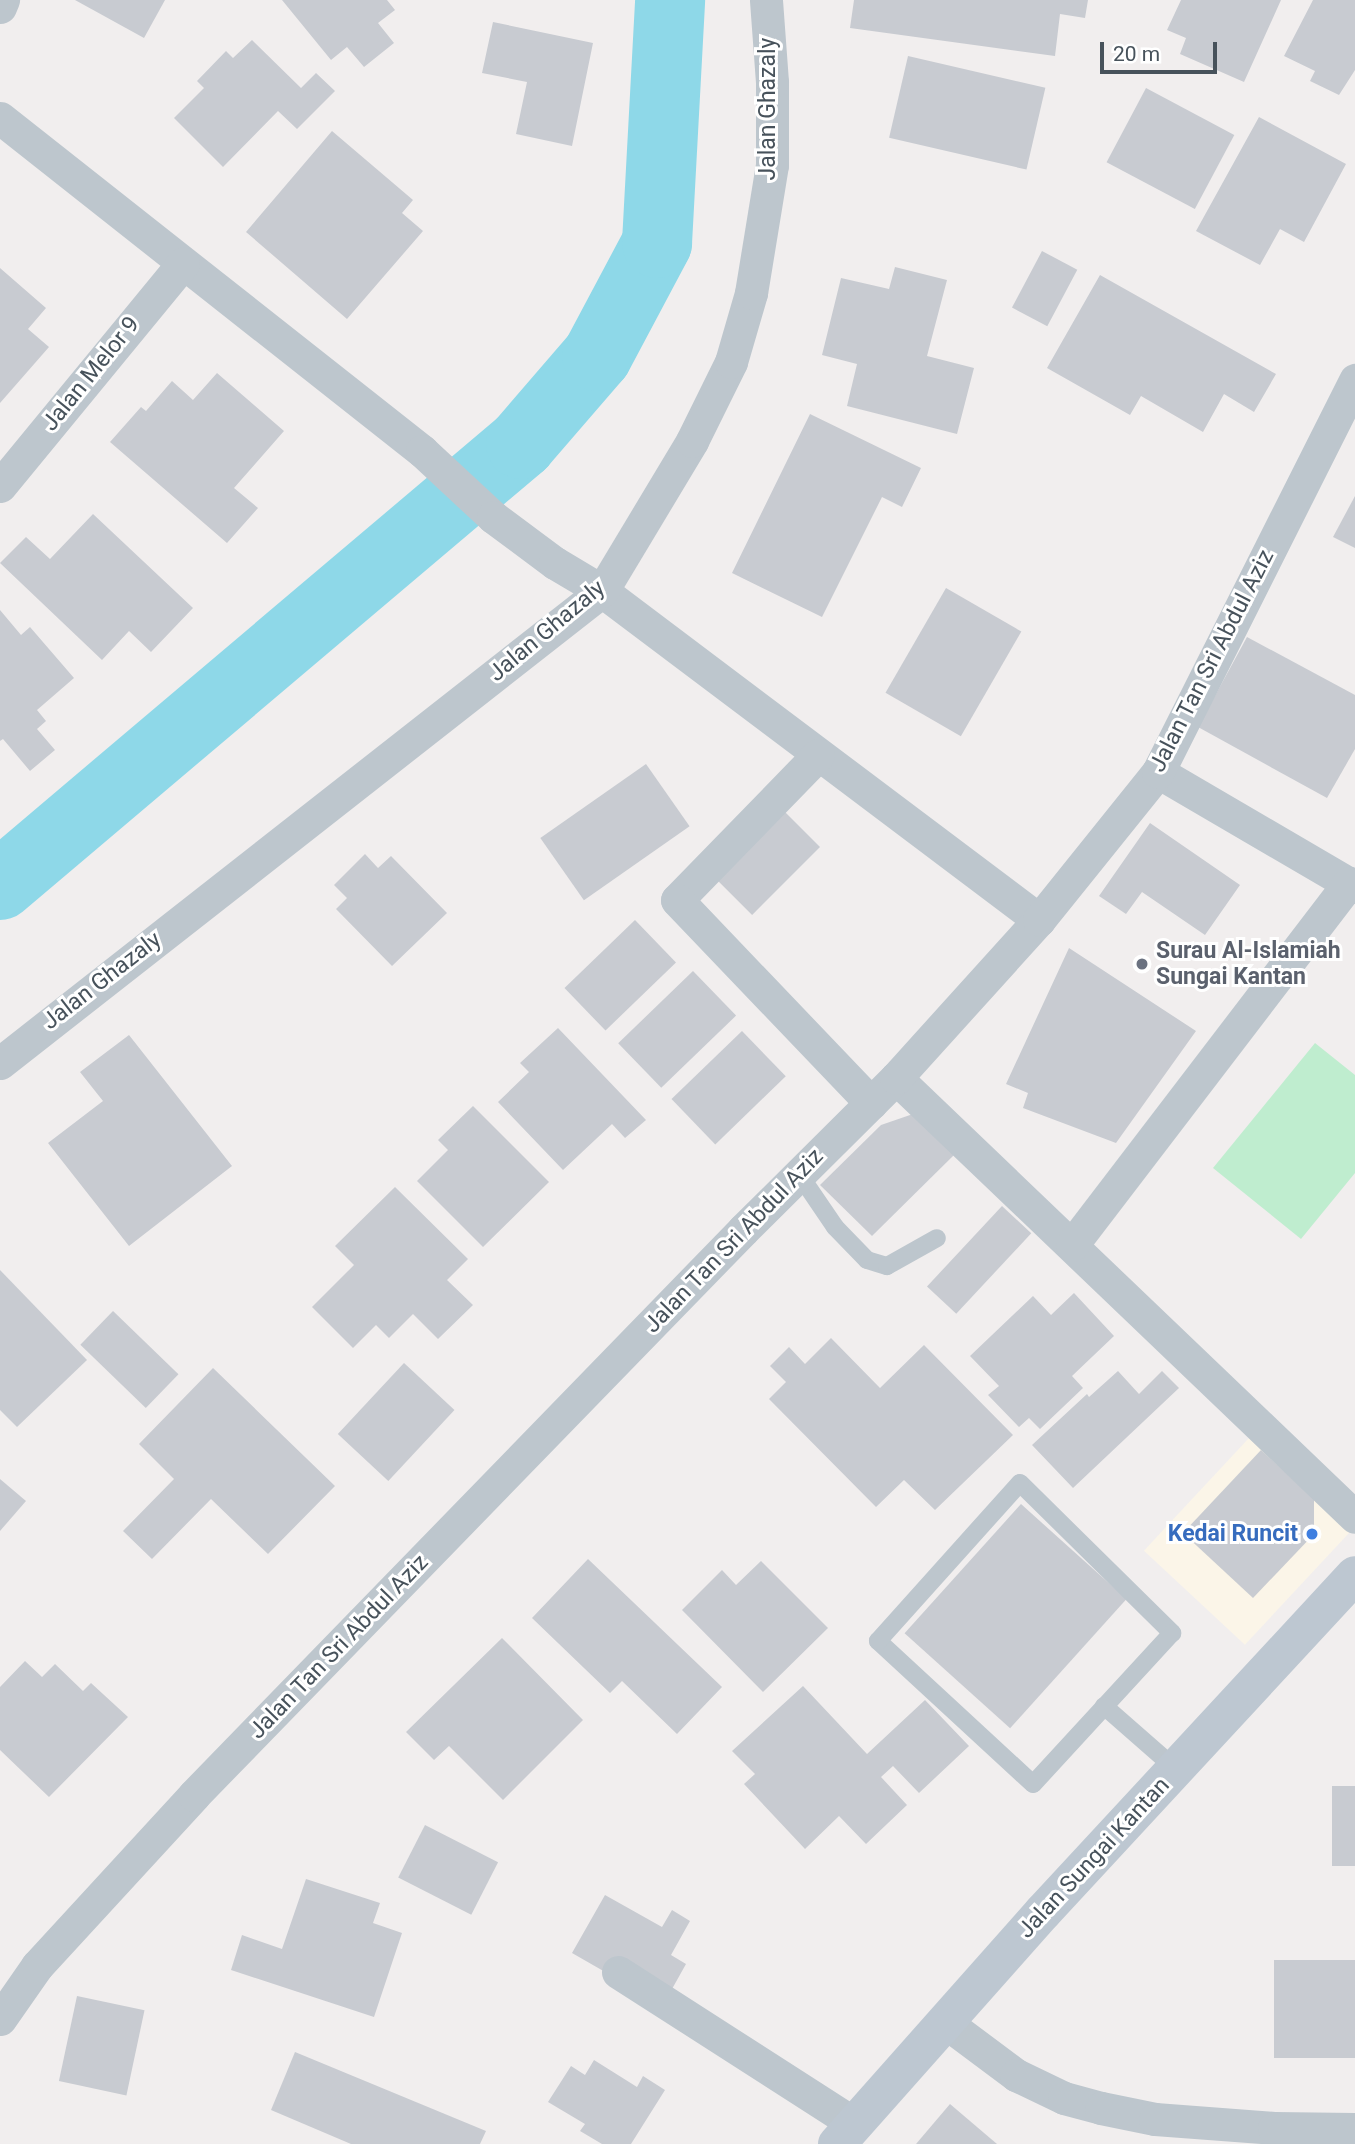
<!DOCTYPE html>
<style>
body{margin:0}
#map{position:relative;width:1355px;height:2144px;overflow:hidden;background:#f1eeee;font-family:Roboto,sans-serif}
div>[style]{position:absolute}
.commercial>*{inset:0;background:#fbf5e8;transform-origin:0 0}
.green>*{inset:0;background:#bfedcf}
.river>*{height:70px;margin:-35px;padding:0 35px;transform-origin:35px;border-radius:35px;background:#8ed8e8}
.building>*{inset:0;background:#c8cbd1;transform-origin:0 0}
.lane>*{height:18px;margin:-9px;padding:0 9px;transform-origin:9px;border-radius:9px;background:#bdc6cd}
.street>*{height:33px;margin:-16.5px;padding:0 16.5px;transform-origin:16.5px;border-radius:16.5px;background:#bdc6cd}
.secondary>*{height:38px;margin:-19px;padding:0 19px;transform-origin:19px;border-radius:19px;background:#bdc7d1}
.dots>*{width:19px;height:19px;translate:-50% -50%;box-sizing:border-box;border:4px solid #fff;border-radius:50%}
span{translate:-50% -50%;white-space:nowrap;text-align:center;line-height:1.15;-webkit-text-stroke:6px #fff;paint-order:stroke}
.street-label{font-size:23px;color:#47525b}
.worship-label{font-size:23px;color:#5b616d;font-weight:700}
.left{translate:0 -50%;text-align:left}
.shop-label{font-size:23px;color:#366cbe;font-weight:700}
.right{translate:-100% -50%;text-align:right}
.scale{position:absolute;left:1100px;top:42px;width:117px;height:32px;box-sizing:border-box;border:4px solid #47525b;border-top:0;padding-left:9px;font-size:21px;line-height:24px;white-space:nowrap;color:#47525b;-webkit-text-stroke:5px #fff;paint-order:stroke}
</style>
<div id="map">
<div class="commercial">
<div style="left:1249px;top:1438px;width:138px;height:154px;rotate:43deg"></div>
</div>
<div class="green">
<div style="clip-path:polygon(1315px 1043px,1355px 1075px,1355px 1173px,1301px 1239px,1213px 1168px)"></div>
</div>
<div class="river">
<div style="left:0;top:885px;width:683px;rotate:-40.25deg"></div>
<div style="left:521px;top:444px;width:116px;rotate:-49.2deg"></div>
<div style="left:597px;top:356px;width:128px;rotate:-62deg"></div>
<div style="left:657px;top:243px;width:243px;rotate:-86.9deg"></div>
</div>
<div class="building">
<div style="clip-path:polygon(75px 0,165px 0,144px 38px)"></div>
<div style="clip-path:polygon(282px 0,387px 0,395px 10px,378px 23px,394px 43px,364px 67px,347px 47px,331px 60px)"></div>
<div style="clip-path:polygon(854px 0,1088px 0,1085px 18px,1060px 14px,1055px 56px,850px 28px)"></div>
<div style="clip-path:polygon(1181px 0,1281px 0,1244px 82px,1180px 54px,1186px 38px,1167px 30px)"></div>
<div style="clip-path:polygon(1313px 0,1355px 0,1355px 70px,1339px 95px,1310px 81px,1315px 71px,1284px 56px)"></div>
<div style="clip-path:polygon(493px 22px,593px 43px,572px 146px,516px 134px,527px 82px,482px 73px)"></div>
<div style="clip-path:polygon(252px 40px,301px 88px,316px 73px,335px 91px,297px 129px,278px 111px,223px 167px,174px 118px,204px 88px,197px 81px,226px 51px,233px 58px)"></div>
<div style="left:908px;top:56px;width:141px;height:84px;rotate:13deg"></div>
<div style="left:1146px;top:88px;width:100px;height:84px;rotate:28deg"></div>
<div style="clip-path:polygon(1259px 117px,1346px 164px,1304px 242px,1280px 229px,1260px 265px,1196px 231px)"></div>
<div style="clip-path:polygon(332px 131px,413px 200px,402px 213px,423px 231px,347px 319px,246px 232px)"></div>
<div style="left:1042px;top:251px;width:40px;height:64px;rotate:28deg"></div>
<div style="clip-path:polygon(895px 267px,947px 280px,927px 356px,974px 368px,957px 434px,847px 406px,857px 364px,822px 355px,841px 278px,889px 289px)"></div>
<div style="clip-path:polygon(0 268px,46px 308px,28px 329px,49px 347px,0 403px)"></div>
<div style="clip-path:polygon(1100px 275px,1276px 374px,1254px 412px,1224px 394px,1203px 432px,1141px 396px,1130px 415px,1047px 368px)"></div>
<div style="clip-path:polygon(217px 373px,284px 431px,234px 488px,258px 508px,227px 543px,110px 442px,141px 407px,146px 411px,172px 381px,193px 400px)"></div>
<div style="clip-path:polygon(810px 414px,921px 468px,902px 507px,882px 497px,822px 617px,732px 573px)"></div>
<div style="clip-path:polygon(1355px 496px,1355px 548px,1333px 537px)"></div>
<div style="clip-path:polygon(93px 514px,193px 608px,151px 652px,129px 631px,102px 660px,0 563px,26px 537px,50px 559px)"></div>
<div style="left:946px;top:588px;width:87px;height:121px;rotate:30deg"></div>
<div style="clip-path:polygon(0 610px,21px 635px,30px 627px,74px 678px,37px 710px,46px 721px,37px 729px,55px 750px,30px 771px,3px 739px,0 741px)"></div>
<div style="clip-path:polygon(1247px 637px,1355px 695px,1355px 749px,1327px 798px,1198px 727px)"></div>
<div style="left:646px;top:764px;width:76px;height:129px;rotate:55deg"></div>
<div style="left:779px;top:806px;width:58px;height:96px;rotate:45deg"></div>
<div style="clip-path:polygon(1150px 823px,1240px 885px,1205px 935px,1142px 892px,1126px 914px,1099px 896px)"></div>
<div style="clip-path:polygon(365px 854px,378px 868px,391px 856px,447px 913px,392px 966px,336px 909px,347px 898px,334px 885px)"></div>
<div style="left:635px;top:920px;width:59px;height:98px;rotate:46deg"></div>
<div style="clip-path:polygon(1069px 948px,1196px 1031px,1116px 1143px,1023px 1108px,1028px 1093px,1006px 1084px)"></div>
<div style="left:693px;top:971px;width:62px;height:104px;rotate:46deg"></div>
<div style="clip-path:polygon(558px 1028px,646px 1120px,625px 1138px,612px 1124px,563px 1170px,498px 1102px,529px 1072px,520px 1063px)"></div>
<div style="left:742px;top:1031px;width:63px;height:98px;rotate:46deg"></div>
<div style="clip-path:polygon(129px 1035px,232px 1166px,129px 1246px,48px 1143px,103px 1101px,80px 1072px)"></div>
<div style="clip-path:polygon(473px 1106px,549px 1182px,483px 1247px,417px 1181px,448px 1150px,438px 1140px)"></div>
<div style="clip-path:polygon(913px 1114px,954px 1155px,872px 1236px,820px 1185px,881px 1125px)"></div>
<div style="clip-path:polygon(395px 1187px,468px 1259px,447px 1280px,473px 1305px,438px 1339px,413px 1314px,389px 1338px,376px 1325px,353px 1348px,312px 1307px,354px 1265px,335px 1246px)"></div>
<div style="left:1002px;top:1206px;width:40px;height:110px;rotate:43deg"></div>
<div style="clip-path:polygon(0 1270px,87px 1360px,17px 1427px,0 1410px)"></div>
<div style="clip-path:polygon(1074px 1293px,1114px 1336px,1072px 1376px,1083px 1388px,1040px 1429px,1029px 1418px,1019px 1427px,988px 1395px,999px 1386px,970px 1356px,1033px 1296px,1051px 1315px)"></div>
<div style="left:113px;top:1311px;width:91px;height:47px;rotate:44deg"></div>
<div style="clip-path:polygon(831px 1338px,880px 1388px,924px 1345px,1013px 1435px,935px 1510px,904px 1480px,876px 1507px,769px 1399px,786px 1382px,770px 1366px,789px 1347px,805px 1364px)"></div>
<div style="left:404px;top:1363px;width:69px;height:97px;rotate:43deg"></div>
<div style="clip-path:polygon(213px 1368px,335px 1486px,268px 1554px,211px 1499px,152px 1559px,123px 1531px,174px 1479px,139px 1444px)"></div>
<div style="clip-path:polygon(1118px 1371px,1139px 1394px,1162px 1371px,1179px 1388px,1073px 1488px,1032px 1445px,1087px 1394px,1089px 1397px)"></div>
<div style="clip-path:polygon(1261px 1450px,1314px 1499px,1314px 1534px,1253px 1598px,1183px 1533px)"></div>
<div style="clip-path:polygon(0 1479px,26px 1501px,0 1531px)"></div>
<div style="left:1021px;top:1504px;width:142px;height:174px;rotate:42deg"></div>
<div style="clip-path:polygon(588px 1559px,722px 1687px,677px 1734px,622px 1681px,610px 1693px,532px 1618px)"></div>
<div style="clip-path:polygon(761px 1561px,828px 1628px,763px 1692px,682px 1610px,722px 1570px,736px 1585px)"></div>
<div style="clip-path:polygon(502px 1638px,583px 1720px,503px 1800px,449px 1746px,434px 1760px,406px 1732px)"></div>
<div style="clip-path:polygon(25px 1661px,42px 1677px,55px 1664px,83px 1691px,91px 1683px,128px 1717px,49px 1797px,0 1750px,0 1687px)"></div>
<div style="clip-path:polygon(803px 1686px,867px 1754px,925px 1700px,969px 1746px,919px 1793px,893px 1766px,881px 1777px,907px 1805px,866px 1844px,839px 1816px,805px 1849px,744px 1784px,755px 1774px,732px 1751px)"></div>
<div style="left:1332px;top:1786px;width:23px;height:80px"></div>
<div style="left:425px;top:1825px;width:82px;height:59px;rotate:27deg"></div>
<div style="clip-path:polygon(306px 1879px,380px 1903px,373px 1923px,402px 1933px,374px 2017px,231px 1970px,242px 1935px,282px 1949px)"></div>
<div style="clip-path:polygon(605px 1895px,662px 1927px,672px 1910px,690px 1921px,671px 1955px,686px 1964px,672px 1989px,647px 1996px,572px 1953px)"></div>
<div style="left:1274px;top:1960px;width:81px;height:98px"></div>
<div style="left:77px;top:1996px;width:69px;height:87px;rotate:12deg"></div>
<div style="clip-path:polygon(295px 2052px,486px 2131px,480px 2144px,351px 2144px,271px 2110px)"></div>
<div style="clip-path:polygon(594px 2060px,637px 2087px,643px 2076px,665px 2090px,631px 2144px,602px 2144px,580px 2131px,585px 2124px,548px 2102px,571px 2066px,585px 2075px)"></div>
<div style="clip-path:polygon(950px 2104px,997px 2144px,916px 2144px)"></div>
</div>
<div class="lane">
<div style="left:799px;top:1174px;width:64px;rotate:55.8deg"></div>
<div style="left:835px;top:1227px;width:46px;rotate:45.9deg"></div>
<div style="left:867px;top:1260px;width:21px;rotate:17deg"></div>
<div style="left:887px;top:1266px;width:57px;rotate:-29.2deg"></div>
<div style="left:1020px;top:1483px;width:214px;rotate:44.6deg"></div>
<div style="left:1172px;top:1633px;width:205px;rotate:132.6deg"></div>
<div style="left:1033px;top:1784px;width:211px;rotate:-137.3deg"></div>
<div style="left:878px;top:1641px;width:212px;rotate:-48.1deg"></div>
<div style="left:1104px;top:1706px;width:96px;rotate:41.2deg"></div>
</div>
<div class="street">
<div style="left:0;top:7px;width:8px;rotate:-67deg"></div>
<div style="left:0;top:118px;width:538px;rotate:38.28deg"></div>
<div style="left:422px;top:451px;width:97px;rotate:42.9deg"></div>
<div style="left:493px;top:517px;width:77px;rotate:36.6deg"></div>
<div style="left:555px;top:563px;width:55px;rotate:30.8deg"></div>
<div style="left:602px;top:591px;width:547px;rotate:36.97deg"></div>
<div style="left:0;top:486px;width:288px;rotate:-50.6deg"></div>
<div style="left:818px;top:755px;width:202px;rotate:134.2deg"></div>
<div style="left:677px;top:900px;width:281px;rotate:46.3deg"></div>
<div style="left:1158px;top:772px;width:228px;rotate:30.3deg"></div>
<div style="left:0;top:1063px;width:765px;rotate:-38.1deg"></div>
<div style="left:602px;top:591px;width:175px;rotate:-59deg"></div>
<div style="left:692px;top:441px;width:88px;rotate:-63.7deg"></div>
<div style="left:731px;top:362px;width:72px;rotate:-73.8deg"></div>
<div style="left:751px;top:293px;width:130px;rotate:-80.7deg"></div>
<div style="left:772px;top:165px;width:83px;rotate:-90deg"></div>
<div style="left:772px;top:82px;width:82px;rotate:-94.2deg"></div>
<div style="left:896px;top:1078px;width:635px;rotate:43.72deg"></div>
<div style="left:1072px;top:1245px;width:456px;rotate:-52.6deg"></div>
<div style="left:618px;top:1972px;width:282px;rotate:32.7deg"></div>
<div style="left:0;top:2019px;width:65px;rotate:-55.1deg"></div>
<div style="left:37px;top:1966px;width:232px;rotate:-47.4deg"></div>
<div style="left:194px;top:1795px;width:788px;rotate:-45.82deg"></div>
<div style="left:743px;top:1230px;width:216px;rotate:-44.8deg"></div>
<div style="left:896px;top:1078px;width:213px;rotate:-47.9deg"></div>
<div style="left:1039px;top:920px;width:190px;rotate:-51.2deg"></div>
<div style="left:1158px;top:772px;width:439px;rotate:-63.3deg"></div>
<div style="left:945px;top:2022px;width:89px;rotate:36.7deg"></div>
<div style="left:1016px;top:2075px;width:53px;rotate:25.6deg"></div>
<div style="left:1064px;top:2098px;width:38px;rotate:15deg"></div>
<div style="left:1101px;top:2108px;width:55px;rotate:11.5deg"></div>
<div style="left:1155px;top:2119px;width:119px;rotate:4.3deg"></div>
<div style="left:1274px;top:2128px;width:81px;rotate:0.7deg"></div>
</div>
<div class="secondary">
<div style="left:837px;top:2144px;width:310px;rotate:-48.4deg"></div>
<div style="left:1043px;top:1912px;width:459px;rotate:-47.2deg"></div>
</div>
<div class="dots">
<div style="left:1142px;top:964px;background:#6b7280"></div>
<div style="left:1312px;top:1534px;background:#3f7fe0"></div>
</div>
<div class="street-label">
<span style="left:768px;top:109px;rotate:-90deg">Jalan Ghazaly</span>
<span style="left:91px;top:374px;rotate:-51deg">Jalan Melor 9</span>
<span style="left:547px;top:631px;rotate:-40deg">Jalan Ghazaly</span>
<span style="left:1212px;top:661px;rotate:-63deg">Jalan Tan Sri Abdul Aziz</span>
<span style="left:102px;top:981px;rotate:-38deg">Jalan Ghazaly</span>
<span style="left:734px;top:1241px;rotate:-46deg">Jalan Tan Sri Abdul Aziz</span>
<span style="left:339px;top:1647px;rotate:-46deg">Jalan Tan Sri Abdul Aziz</span>
<span style="left:1094px;top:1858px;rotate:-47deg">Jalan Sungai Kantan</span>
</div>
<div class="worship-label">
<span class="left" style="left:1156px;top:964px">Surau Al-Islamiah<br>Sungai Kantan</span>
</div>
<div class="shop-label">
<span class="right" style="left:1298px;top:1534px">Kedai Runcit</span>
</div>
<div class="scale">20 m</div>
</div>
